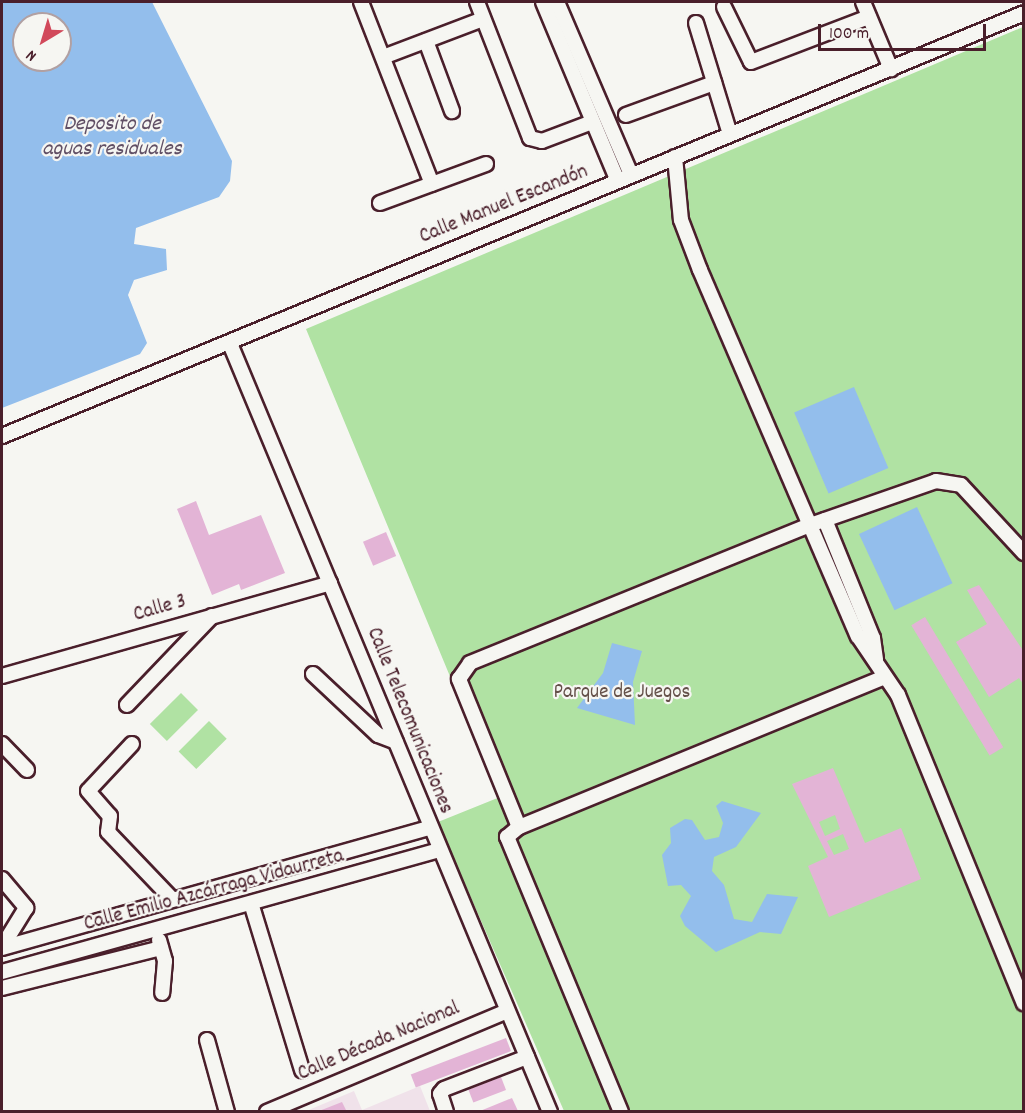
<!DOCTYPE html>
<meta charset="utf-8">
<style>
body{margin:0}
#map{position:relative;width:1025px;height:1113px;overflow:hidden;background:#f6f6f2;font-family:Dekko,sans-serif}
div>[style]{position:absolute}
.built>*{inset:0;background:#f0e2ea}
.green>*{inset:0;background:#b0e2a3;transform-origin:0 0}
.water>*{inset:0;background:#93beec;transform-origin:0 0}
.building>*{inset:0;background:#e3b4d6;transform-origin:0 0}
.roads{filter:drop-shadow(2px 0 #4a1f2b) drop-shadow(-2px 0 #4a1f2b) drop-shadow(0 2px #4a1f2b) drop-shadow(0 -2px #4a1f2b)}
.minor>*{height:14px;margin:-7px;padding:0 7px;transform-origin:7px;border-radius:7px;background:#f6f6f2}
span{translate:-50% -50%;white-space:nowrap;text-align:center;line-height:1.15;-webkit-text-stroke:4.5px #f6f6f2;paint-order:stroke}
.street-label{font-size:21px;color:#4a1f2b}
.park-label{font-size:21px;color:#645049}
.water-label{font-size:22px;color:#604f65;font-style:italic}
.frame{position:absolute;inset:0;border:3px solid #4a1f2b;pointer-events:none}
.north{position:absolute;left:12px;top:12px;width:60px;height:60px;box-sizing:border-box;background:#f6f6f2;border:2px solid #b1a0a2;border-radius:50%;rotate:218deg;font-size:16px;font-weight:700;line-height:24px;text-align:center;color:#4a1f2b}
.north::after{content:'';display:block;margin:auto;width:21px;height:27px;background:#d1495b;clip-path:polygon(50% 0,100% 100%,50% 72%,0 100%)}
.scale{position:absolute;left:818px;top:24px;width:168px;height:27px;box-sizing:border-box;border:3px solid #4a1f2b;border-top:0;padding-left:8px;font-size:18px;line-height:21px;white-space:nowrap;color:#4a1f2b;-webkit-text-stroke:4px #f6f6f2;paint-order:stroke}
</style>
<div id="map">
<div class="built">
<div style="clip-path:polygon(420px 1086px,430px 1111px,304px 1112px,354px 1091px,362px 1110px)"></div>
</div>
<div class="green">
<div style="clip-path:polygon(1023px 27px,1023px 1111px,564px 1111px,438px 822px,500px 797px,306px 329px)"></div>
<div style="left:181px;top:693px;width:24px;height:44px;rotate:45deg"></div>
<div style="left:209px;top:721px;width:25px;height:43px;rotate:45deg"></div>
</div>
<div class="water">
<div style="clip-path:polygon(evenodd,2px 2px,152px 2px,232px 161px,230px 181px,219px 197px,136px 228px,134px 244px,166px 249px,167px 270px,134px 280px,128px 295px,147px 343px,140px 354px,2px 408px,2px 2px,24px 24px,60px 24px,60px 60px,24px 60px,24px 24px)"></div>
<div style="left:854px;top:387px;width:88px;height:65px;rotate:67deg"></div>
<div style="left:917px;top:507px;width:84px;height:64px;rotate:65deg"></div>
<div style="clip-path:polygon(612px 643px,642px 651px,633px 682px,635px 725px,577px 708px,603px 673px)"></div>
<div style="clip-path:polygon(722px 801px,761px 813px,736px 847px,714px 857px,712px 871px,724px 885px,734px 919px,752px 922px,767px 894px,798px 897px,781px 934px,760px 932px,716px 952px,685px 926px,680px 916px,691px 896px,681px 885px,668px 886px,662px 855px,671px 843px,670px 828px,685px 819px,692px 820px,705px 840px,719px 837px,723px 823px,716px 806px)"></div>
</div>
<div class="building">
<div style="clip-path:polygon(196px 501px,209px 535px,261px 515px,285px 573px,241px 590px,239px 584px,212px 595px,177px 509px)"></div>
<div style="left:386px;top:532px;width:26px;height:25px;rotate:67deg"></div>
<div style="clip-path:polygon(979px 585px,1024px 652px,1024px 685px,1019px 678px,989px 697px,956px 642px,987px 624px,967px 590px)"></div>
<div style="left:925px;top:617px;width:152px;height:16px;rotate:59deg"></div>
<div style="clip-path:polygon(evenodd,833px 768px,865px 843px,901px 828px,921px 879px,829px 917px,808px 866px,828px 857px,792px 784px,833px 768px,835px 815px,840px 829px,825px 836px,819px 822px,835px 815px,833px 768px,843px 834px,849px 849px,834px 855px,827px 841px,843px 834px)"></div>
<div style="left:506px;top:1038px;width:14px;height:102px;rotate:69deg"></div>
<div style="left:501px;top:1077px;width:14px;height:35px;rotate:69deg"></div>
<div style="clip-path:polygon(512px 1098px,518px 1111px,480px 1112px,480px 1111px)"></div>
<div style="clip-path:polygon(342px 1102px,347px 1112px,319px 1112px,319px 1111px)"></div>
</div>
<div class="roads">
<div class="minor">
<div style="left:361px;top:2px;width:195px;rotate:68.7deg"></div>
<div style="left:477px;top:2px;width:146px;rotate:68.7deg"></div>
<div style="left:530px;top:138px;width:12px;rotate:14deg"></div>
<div style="left:542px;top:141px;width:53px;rotate:-20.8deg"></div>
<div style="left:543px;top:2px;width:194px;rotate:67.3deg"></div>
<div style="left:557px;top:2px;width:188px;rotate:66.8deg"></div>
<div style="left:863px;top:2px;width:73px;rotate:67.3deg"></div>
<div style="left:724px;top:7px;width:61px;rotate:63.9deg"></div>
<div style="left:751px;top:62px;width:126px;rotate:-20.9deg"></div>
<div style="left:696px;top:23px;width:116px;rotate:73deg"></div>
<div style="left:426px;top:41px;width:75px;rotate:69.6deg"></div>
<div style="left:383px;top:57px;width:107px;rotate:-20.8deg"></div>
<div style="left:626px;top:115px;width:94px;rotate:-20deg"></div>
<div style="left:675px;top:157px;width:63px;rotate:84.6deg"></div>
<div style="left:681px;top:220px;width:53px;rotate:69.2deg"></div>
<div style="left:700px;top:270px;width:399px;rotate:66.7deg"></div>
<div style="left:858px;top:636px;width:71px;rotate:55.9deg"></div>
<div style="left:898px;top:695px;width:333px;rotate:67.8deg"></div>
<div style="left:380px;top:203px;width:113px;rotate:-20.2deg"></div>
<div style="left:231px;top:346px;width:830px;rotate:67.39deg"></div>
<div style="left:2px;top:436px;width:1106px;rotate:-22.48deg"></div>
<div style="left:825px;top:520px;width:127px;rotate:67.9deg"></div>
<div style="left:873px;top:638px;width:22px;rotate:82deg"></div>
<div style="left:313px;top:674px;width:89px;rotate:43.2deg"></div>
<div style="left:378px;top:735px;width:19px;rotate:21deg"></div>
<div style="left:2px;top:676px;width:341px;rotate:-15.8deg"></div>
<div style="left:127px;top:705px;width:123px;rotate:-46.3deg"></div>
<div style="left:2px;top:744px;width:36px;rotate:46deg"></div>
<div style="left:132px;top:744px;width:64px;rotate:133.1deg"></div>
<div style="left:88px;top:791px;width:33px;rotate:49deg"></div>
<div style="left:110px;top:816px;width:16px;rotate:97deg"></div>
<div style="left:108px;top:832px;width:93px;rotate:46.3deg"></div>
<div style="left:519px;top:827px;width:160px;rotate:-112.1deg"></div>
<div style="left:459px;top:679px;width:19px;rotate:-55deg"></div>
<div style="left:470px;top:663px;width:367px;rotate:-22.1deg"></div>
<div style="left:810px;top:525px;width:133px;rotate:-19.2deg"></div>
<div style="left:936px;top:481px;width:25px;rotate:9deg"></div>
<div style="left:961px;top:485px;width:93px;rotate:47.2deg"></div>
<div style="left:2px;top:879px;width:38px;rotate:50deg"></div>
<div style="left:26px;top:908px;width:46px;rotate:121.6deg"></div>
<div style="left:251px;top:903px;width:175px;rotate:73deg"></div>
<div style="left:159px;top:940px;width:22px;rotate:74deg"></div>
<div style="left:165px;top:961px;width:32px;rotate:95deg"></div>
<div style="left:2px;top:948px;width:445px;rotate:-15.7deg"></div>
<div style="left:2px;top:972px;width:453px;rotate:-15.6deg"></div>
<div style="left:2px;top:988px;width:164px;rotate:-14.1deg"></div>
<div style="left:207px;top:1040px;width:75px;rotate:74.5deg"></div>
<div style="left:267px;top:1112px;width:260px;rotate:-22.8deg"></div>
<div style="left:446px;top:1112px;width:19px;rotate:-108deg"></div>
<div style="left:440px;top:1094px;width:6px;rotate:-51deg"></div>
<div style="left:444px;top:1089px;width:89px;rotate:-21.1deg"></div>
<div style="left:621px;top:1112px;width:298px;rotate:-112.5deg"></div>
<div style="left:507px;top:837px;width:16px;rotate:-40deg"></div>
<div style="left:519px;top:827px;width:395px;rotate:-22.3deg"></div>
</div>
</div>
<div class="street-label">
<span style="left:504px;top:205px;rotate:-22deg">Calle Manuel Escandón</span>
<span style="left:160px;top:609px;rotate:-16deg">Calle 3</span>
<span style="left:409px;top:721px;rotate:68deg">Calle Telecomunicaciones</span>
<span style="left:214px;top:891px;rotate:-15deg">Calle Emilio Azcárraga Vidaurreta</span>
<span style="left:379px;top:1042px;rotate:-23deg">Calle Década Nacional</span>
</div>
<div class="park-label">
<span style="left:622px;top:693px">Parque de Juegos</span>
</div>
<div class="water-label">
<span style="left:112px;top:137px">Deposito de<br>aguas residuales</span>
</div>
<div class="frame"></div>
<div class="north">N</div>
<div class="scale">100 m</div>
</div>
